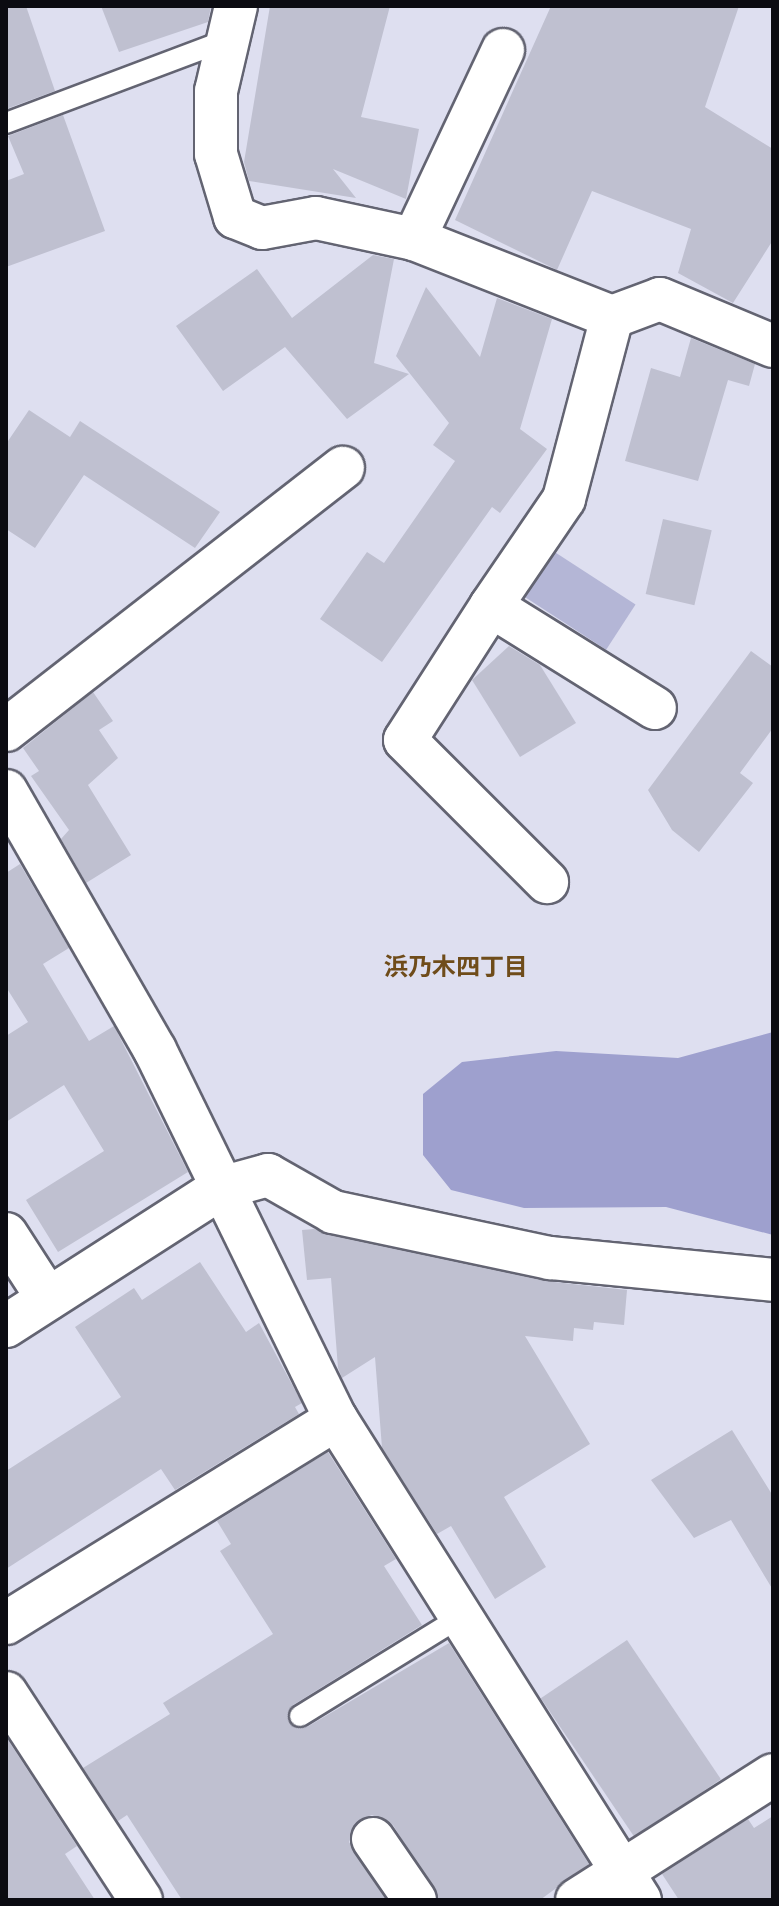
<!DOCTYPE html>
<meta charset="utf-8">
<style>
body{margin:0}
#map{position:relative;width:779px;height:1906px;overflow:hidden;background:#dedff0;font-family:"PT Sans","Noto Sans JP",sans-serif}
div>[style]{position:absolute}
.green>*{inset:0;background:#b4b6d6;transform-origin:0 0}
.forest>*{inset:0;background:#9ea0ce}
.building>*{inset:0;background:#bfc0d0;transform-origin:0 0}
.roads{filter:drop-shadow(2px 0 #636472) drop-shadow(-2px 0 #636472) drop-shadow(0 2px #636472) drop-shadow(0 -2px #636472)}
.service>*{height:20px;margin:-10px;padding:0 10px;transform-origin:10px;border-radius:10px;background:#fff}
.minor>*{height:42px;margin:-21px;padding:0 21px;transform-origin:21px;border-radius:21px;background:#fff}
span{translate:-50% -50%;white-space:nowrap;text-align:center;line-height:1.15;-webkit-text-stroke:6px #dedff0;paint-order:stroke}
.neighbourhood-label{font-size:24px;color:#6f4c1a;font-weight:700}
.frame{position:absolute;inset:0;border:8px solid #0b0b11;pointer-events:none}
</style>
<div id="map">
<div class="green">
<div style="left:550px;top:549px;width:102px;height:54px;rotate:33deg"></div>
</div>
<div class="forest">
<div style="clip-path:polygon(773px 1032px,773px 1235px,666px 1207px,524px 1208px,451px 1190px,423px 1155px,423px 1094px,462px 1062px,556px 1051px,678px 1058px)"></div>
</div>
<div class="building">
<div style="clip-path:polygon(6px 6px,26px 6px,55px 91px,6px 109px)"></div>
<div style="clip-path:polygon(101px 6px,211px 6px,208px 22px,119px 52px)"></div>
<div style="clip-path:polygon(270px 6px,390px 6px,361px 117px,419px 129px,406px 199px,333px 169px,356px 198px,249px 181px,244px 162px)"></div>
<div style="clip-path:polygon(551px 6px,739px 6px,705px 107px,773px 149px,773px 240px,733px 303px,678px 273px,691px 229px,592px 191px,557px 270px,455px 220px)"></div>
<div style="clip-path:polygon(63px 115px,105px 231px,6px 267px,6px 181px,24px 174px,8px 136px)"></div>
<div style="clip-path:polygon(373px 255px,394px 259px,374px 363px,409px 374px,347px 419px,285px 347px,223px 391px,176px 326px,257px 269px,292px 318px)"></div>
<div style="clip-path:polygon(426px 287px,480px 357px,497px 298px,552px 319px,520px 429px,547px 449px,500px 513px,492px 507px,382px 662px,320px 619px,367px 552px,384px 563px,455px 461px,433px 445px,449px 423px,396px 356px)"></div>
<div style="clip-path:polygon(691px 338px,755px 364px,749px 386px,728px 380px,698px 481px,625px 461px,651px 368px,680px 377px)"></div>
<div style="clip-path:polygon(29px 410px,70px 437px,80px 421px,220px 512px,195px 548px,84px 475px,35px 548px,6px 529px,6px 444px)"></div>
<div style="left:663px;top:519px;width:50px;height:77px;rotate:13deg"></div>
<div style="clip-path:polygon(509px 646px,540px 665px,576px 723px,520px 757px,472px 680px)"></div>
<div style="clip-path:polygon(751px 651px,773px 667px,773px 728px,740px 773px,753px 783px,699px 852px,672px 830px,648px 790px)"></div>
<div style="clip-path:polygon(93px 692px,113px 721px,99px 730px,118px 758px,88px 785px,131px 855px,86px 883px,61px 839px,69px 830px,31px 776px,39px 771px,23px 748px)"></div>
<div style="clip-path:polygon(20px 864px,69px 948px,43px 964px,89px 1041px,114px 1026px,188px 1172px,58px 1252px,26px 1200px,104px 1151px,64px 1085px,6px 1122px,6px 1036px,28px 1022px,6px 987px,6px 873px)"></div>
<div style="clip-path:polygon(314px 1229px,545px 1281px,627px 1290px,624px 1325px,594px 1322px,593px 1330px,574px 1328px,573px 1341px,525px 1336px,590px 1444px,504px 1497px,546px 1567px,495px 1599px,451px 1526px,437px 1534px,382px 1448px,375px 1357px,342px 1378px,338px 1368px,331px 1278px,307px 1280px,302px 1230px)"></div>
<div style="clip-path:polygon(200px 1262px,246px 1332px,259px 1323px,302px 1403px,295px 1407px,299px 1414px,175px 1490px,161px 1469px,6px 1569px,6px 1471px,121px 1397px,75px 1327px,134px 1288px,142px 1300px)"></div>
<div style="clip-path:polygon(732px 1430px,773px 1496px,773px 1590px,731px 1520px,694px 1538px,651px 1480px)"></div>
<div style="clip-path:polygon(328px 1452px,396px 1559px,384px 1566px,422px 1625px,293px 1705px,289px 1722px,307px 1727px,449px 1643px,589px 1864px,540px 1900px,439px 1900px,393px 1825px,372px 1815px,359px 1820px,349px 1842px,386px 1900px,182px 1900px,127px 1815px,118px 1821px,83px 1768px,170px 1714px,163px 1703px,273px 1634px,220px 1551px,231px 1544px,217px 1521px)"></div>
<div style="left:627px;top:1640px;width:168px;height:104px;rotate:56deg"></div>
<div style="clip-path:polygon(6px 1737px,77px 1846px,65px 1854px,95px 1900px,6px 1900px)"></div>
<div style="clip-path:polygon(773px 1816px,773px 1900px,679px 1900px,662px 1874px,748px 1819px,754px 1828px)"></div>
</div>
<div class="roads">
<div class="service">
<div style="left:6px;top:123px;width:236px;rotate:-20.6deg"></div>
<div style="left:300px;top:1716px;width:190px;rotate:-31.7deg"></div>
</div>
<div class="minor">
<div style="left:236px;top:6px;width:87px;rotate:103.2deg"></div>
<div style="left:216px;top:91px;width:63px;rotate:90deg"></div>
<div style="left:216px;top:154px;width:66px;rotate:73.2deg"></div>
<div style="left:235px;top:217px;width:29px;rotate:22deg"></div>
<div style="left:262px;top:228px;width:55px;rotate:-10.5deg"></div>
<div style="left:316px;top:218px;width:100px;rotate:12.1deg"></div>
<div style="left:503px;top:50px;width:209px;rotate:115.2deg"></div>
<div style="left:414px;top:239px;width:213px;rotate:21.5deg"></div>
<div style="left:612px;top:317px;width:51px;rotate:-20.6deg"></div>
<div style="left:660px;top:299px;width:122px;rotate:22.6deg"></div>
<div style="left:612px;top:317px;width:188px;rotate:104.8deg"></div>
<div style="left:564px;top:499px;width:130px;rotate:124.3deg"></div>
<div style="left:491px;top:606px;width:193px;rotate:31.9deg"></div>
<div style="left:491px;top:606px;width:159px;rotate:122.7deg"></div>
<div style="left:405px;top:740px;width:201px;rotate:45deg"></div>
<div style="left:6px;top:730px;width:427px;rotate:-37.9deg"></div>
<div style="left:6px;top:791px;width:299px;rotate:60.1deg"></div>
<div style="left:155px;top:1050px;width:411px;rotate:63.9deg"></div>
<div style="left:336px;top:1419px;width:569px;rotate:57.71deg"></div>
<div style="left:6px;top:1234px;width:77px;rotate:57.1deg"></div>
<div style="left:6px;top:1326px;width:255px;rotate:-32.7deg"></div>
<div style="left:221px;top:1188px;width:49px;rotate:-15.5deg"></div>
<div style="left:268px;top:1175px;width:75px;rotate:29.6deg"></div>
<div style="left:333px;top:1212px;width:222px;rotate:12deg"></div>
<div style="left:550px;top:1258px;width:224px;rotate:5.6deg"></div>
<div style="left:6px;top:1623px;width:388px;rotate:-31.7deg"></div>
<div style="left:6px;top:1693px;width:247px;rotate:56.9deg"></div>
<div style="left:373px;top:1839px;width:74px;rotate:55.5deg"></div>
<div style="left:577px;top:1900px;width:232px;rotate:-32.5deg"></div>
</div>
</div>
<div class="neighbourhood-label">
<span style="left:456px;top:967px">浜乃木四丁目</span>
</div>
<div class="frame"></div>
</div>
